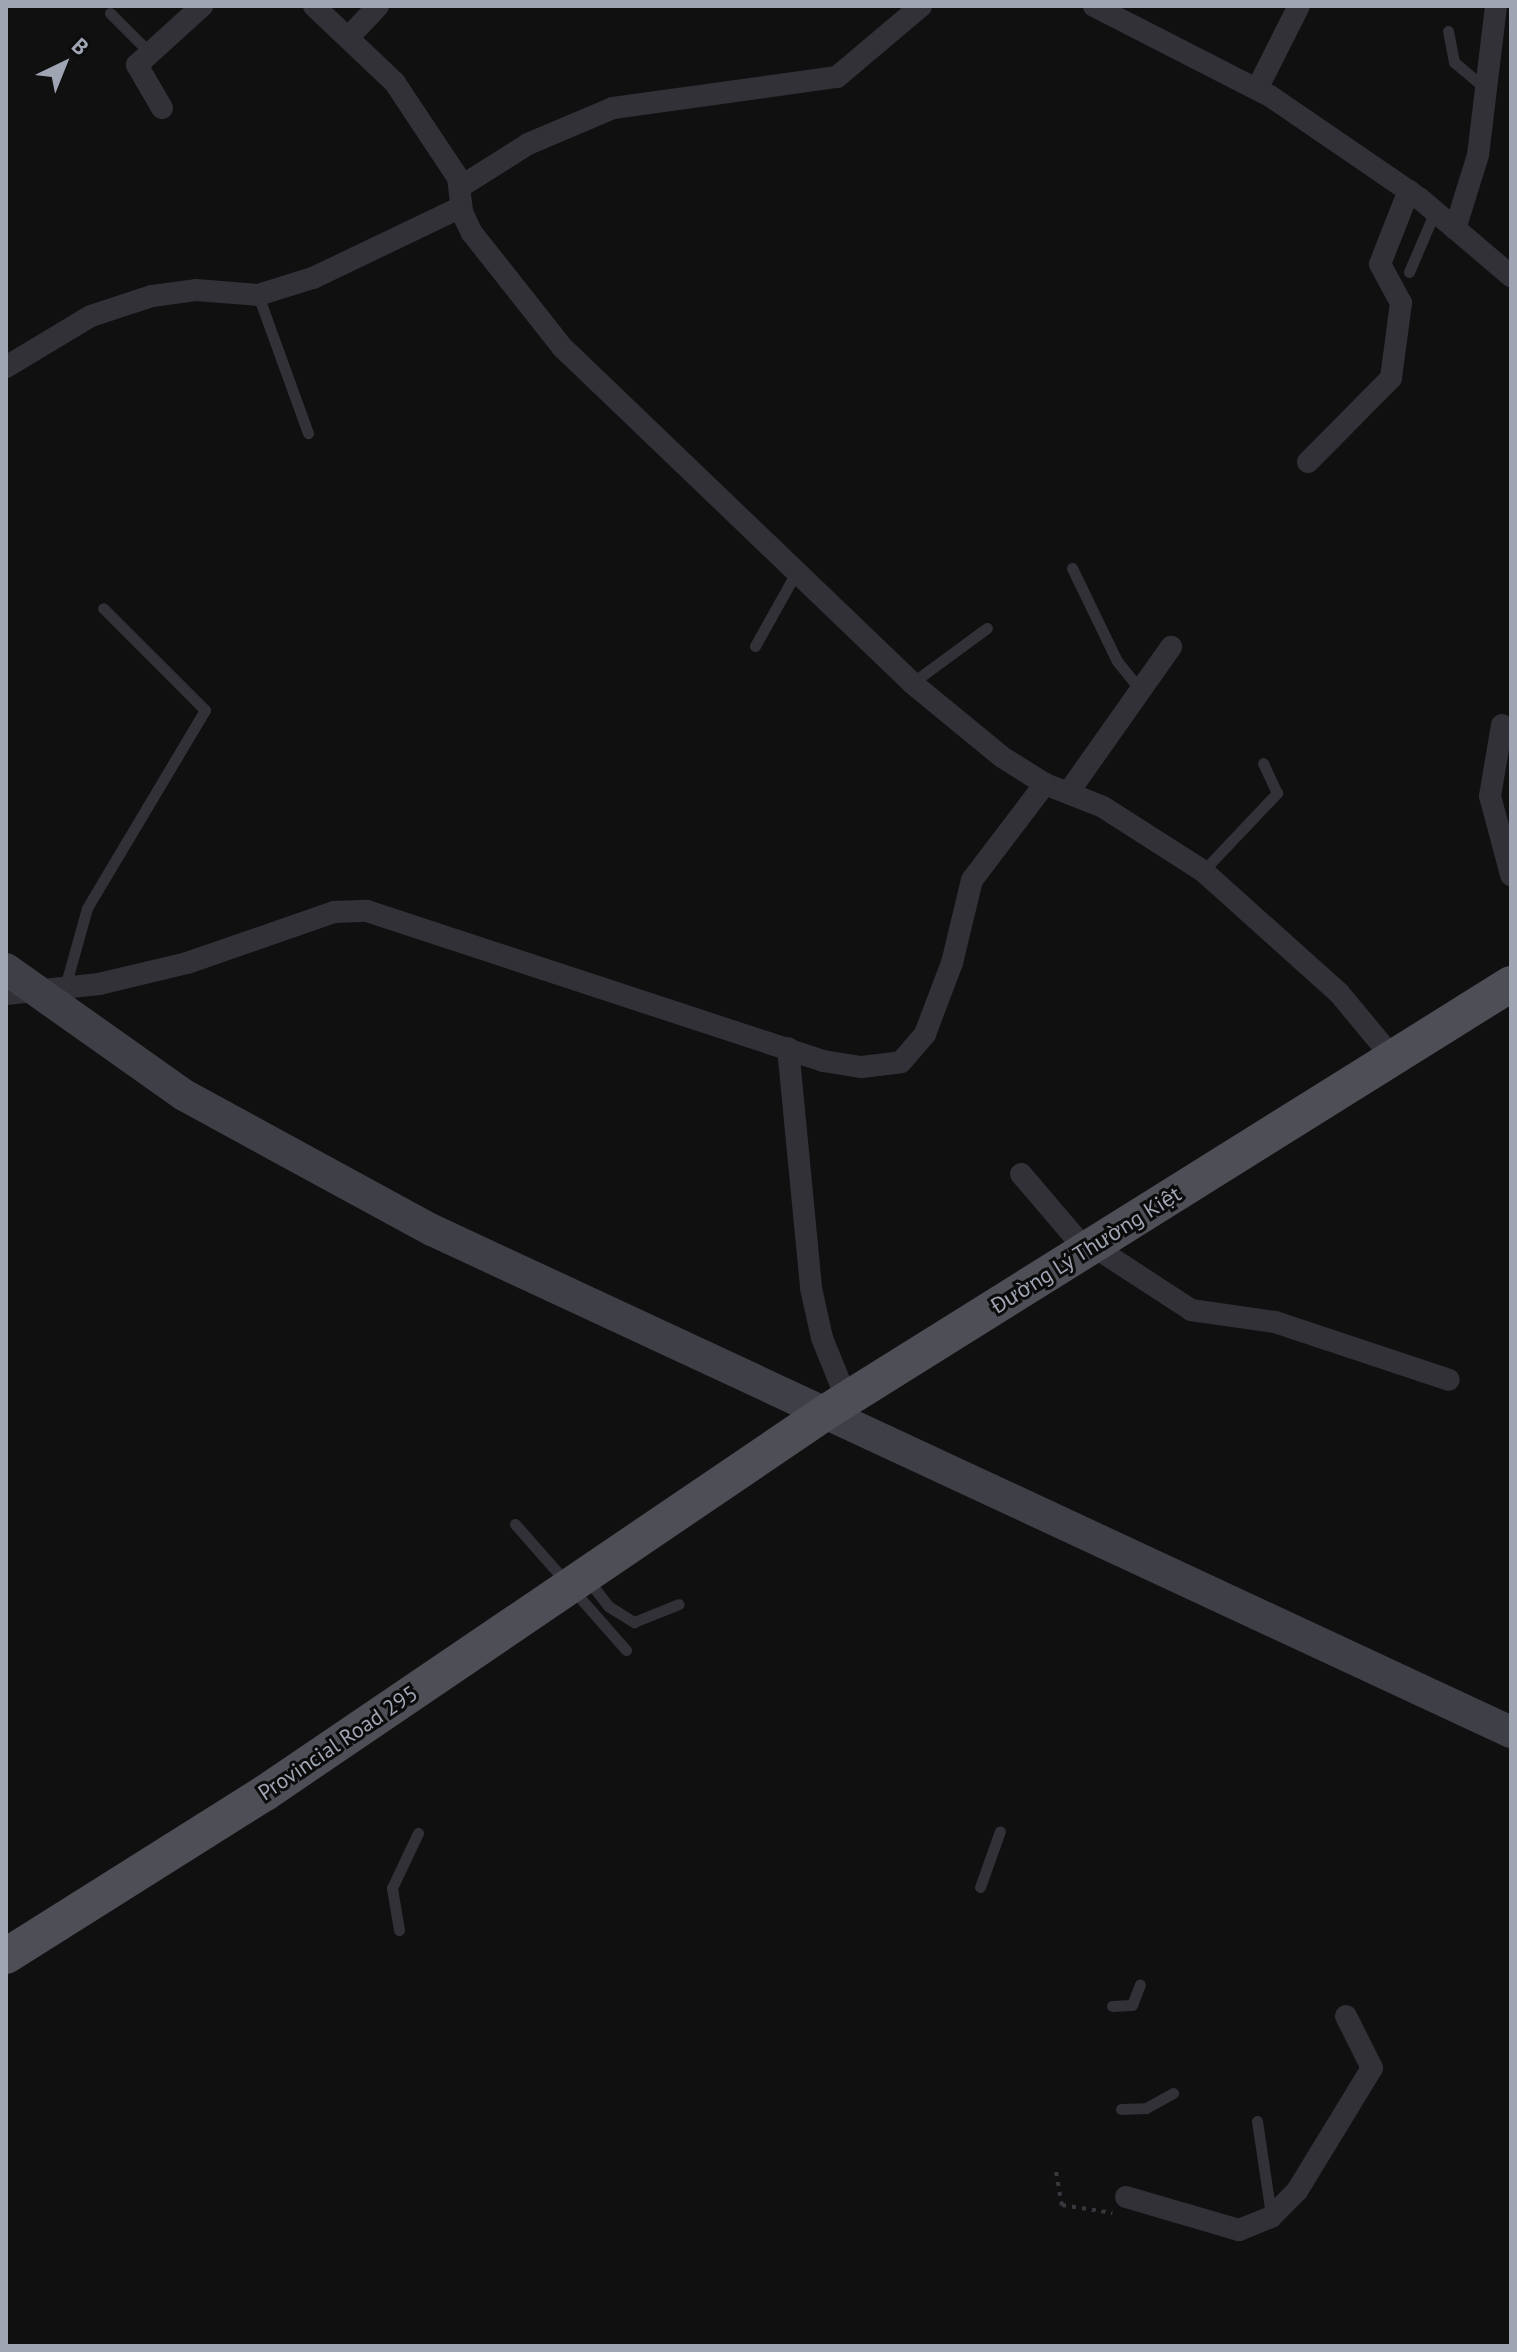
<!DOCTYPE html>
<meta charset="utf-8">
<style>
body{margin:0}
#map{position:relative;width:1517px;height:2352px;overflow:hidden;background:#101011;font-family:"PT Sans",sans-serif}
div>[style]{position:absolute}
.path>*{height:4px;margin-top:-2px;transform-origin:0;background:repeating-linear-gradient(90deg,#37383e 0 4px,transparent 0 10px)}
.lane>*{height:11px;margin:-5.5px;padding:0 5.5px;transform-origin:5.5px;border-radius:5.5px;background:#313137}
.street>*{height:22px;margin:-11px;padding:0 11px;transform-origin:11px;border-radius:11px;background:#313137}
.secondary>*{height:32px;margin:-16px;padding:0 16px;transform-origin:16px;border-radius:16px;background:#3f4047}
.primary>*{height:36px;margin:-18px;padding:0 18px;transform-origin:18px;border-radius:18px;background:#4d4e56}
span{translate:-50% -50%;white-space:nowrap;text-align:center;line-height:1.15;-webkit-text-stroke:6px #0b0b0c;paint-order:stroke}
.street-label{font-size:22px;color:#a0a5b3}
.frame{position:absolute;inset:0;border:8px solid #a0a5b3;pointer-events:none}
.north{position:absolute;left:24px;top:24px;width:80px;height:80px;-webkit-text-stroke:6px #0b0b0c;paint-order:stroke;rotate:43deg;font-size:22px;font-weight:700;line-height:32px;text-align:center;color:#a0a5b3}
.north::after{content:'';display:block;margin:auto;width:28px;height:36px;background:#a0a5b3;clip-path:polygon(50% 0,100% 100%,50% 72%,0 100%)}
</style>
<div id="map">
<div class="path">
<div style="left:1056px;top:2172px;width:34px;rotate:80deg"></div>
<div style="left:1062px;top:2205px;width:51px;rotate:9.1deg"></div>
</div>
<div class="lane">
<div style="left:110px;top:13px;width:52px;rotate:45deg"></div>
<div style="left:1448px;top:31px;width:32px;rotate:79deg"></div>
<div style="left:1454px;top:62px;width:40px;rotate:40deg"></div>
<div style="left:1409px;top:272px;width:66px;rotate:-66.9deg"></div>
<div style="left:258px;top:295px;width:147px;rotate:70.1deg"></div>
<div style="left:1072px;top:568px;width:103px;rotate:64.2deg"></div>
<div style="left:1117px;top:661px;width:36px;rotate:51deg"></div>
<div style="left:755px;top:646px;width:86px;rotate:-60.8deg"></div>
<div style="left:912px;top:683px;width:93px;rotate:-36.3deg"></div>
<div style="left:1203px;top:871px;width:108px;rotate:-46.5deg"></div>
<div style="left:1277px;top:793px;width:33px;rotate:-115deg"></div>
<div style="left:65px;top:987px;width:82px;rotate:-74.4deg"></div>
<div style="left:87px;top:908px;width:230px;rotate:-59.2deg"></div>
<div style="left:205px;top:710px;width:144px;rotate:-135deg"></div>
<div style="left:515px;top:1524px;width:168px;rotate:48.6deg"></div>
<div style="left:588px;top:1580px;width:33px;rotate:52deg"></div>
<div style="left:608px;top:1606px;width:31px;rotate:32deg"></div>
<div style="left:634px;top:1622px;width:48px;rotate:-21.8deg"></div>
<div style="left:980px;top:1887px;width:59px;rotate:-70.3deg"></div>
<div style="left:399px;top:1930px;width:43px;rotate:-99.5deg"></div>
<div style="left:392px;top:1888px;width:61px;rotate:-64.7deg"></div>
<div style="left:1112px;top:2006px;width:20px;rotate:-3deg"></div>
<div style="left:1132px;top:2005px;width:22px;rotate:-69deg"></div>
<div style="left:1121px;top:2109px;width:25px;rotate:-2deg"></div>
<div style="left:1146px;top:2108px;width:31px;rotate:-29deg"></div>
<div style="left:1257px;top:2121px;width:95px;rotate:81.5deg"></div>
</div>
<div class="street">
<div style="left:314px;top:6px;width:112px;rotate:43.5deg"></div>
<div style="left:395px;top:83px;width:114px;rotate:56.4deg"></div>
<div style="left:458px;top:178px;width:34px;rotate:83deg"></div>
<div style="left:462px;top:212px;width:23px;rotate:65deg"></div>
<div style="left:472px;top:233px;width:145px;rotate:51.7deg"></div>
<div style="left:562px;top:347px;width:485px;rotate:43.8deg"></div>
<div style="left:912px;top:683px;width:117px;rotate:39.4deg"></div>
<div style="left:1002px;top:757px;width:51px;rotate:32.1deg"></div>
<div style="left:1045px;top:784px;width:62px;rotate:21.6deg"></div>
<div style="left:1103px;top:807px;width:119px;rotate:32.6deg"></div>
<div style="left:1203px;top:871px;width:183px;rotate:41.9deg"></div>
<div style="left:1339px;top:993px;width:85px;rotate:50.3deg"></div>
<div style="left:1094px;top:6px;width:198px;rotate:27.1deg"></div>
<div style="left:1270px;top:96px;width:181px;rotate:34.4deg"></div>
<div style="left:1419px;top:198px;width:121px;rotate:40.3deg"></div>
<div style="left:348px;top:38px;width:44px;rotate:-46.8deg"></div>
<div style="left:1257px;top:89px;width:93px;rotate:-63.2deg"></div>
<div style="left:162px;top:108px;width:50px;rotate:-120.2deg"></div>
<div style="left:137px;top:65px;width:88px;rotate:-42.2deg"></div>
<div style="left:460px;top:187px;width:80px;rotate:-32.3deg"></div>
<div style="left:528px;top:144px;width:92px;rotate:-23deg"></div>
<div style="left:613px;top:108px;width:226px;rotate:-7.9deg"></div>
<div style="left:837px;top:77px;width:110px;rotate:-40.2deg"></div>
<div style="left:1455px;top:229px;width:77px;rotate:-72.7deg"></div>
<div style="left:1478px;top:155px;width:150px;rotate:-83.1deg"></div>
<div style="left:6px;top:367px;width:99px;rotate:-31deg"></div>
<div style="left:91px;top:316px;width:64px;rotate:-18.2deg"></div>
<div style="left:152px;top:296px;width:44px;rotate:-7.8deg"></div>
<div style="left:196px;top:290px;width:62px;rotate:4.6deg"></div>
<div style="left:258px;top:295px;width:58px;rotate:-17.2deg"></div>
<div style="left:313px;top:278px;width:164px;rotate:-25.6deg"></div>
<div style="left:1308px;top:462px;width:118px;rotate:-45.3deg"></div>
<div style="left:1391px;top:378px;width:76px;rotate:-82.4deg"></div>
<div style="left:1401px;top:303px;width:44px;rotate:-118.3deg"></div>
<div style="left:1380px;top:264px;width:79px;rotate:-68.6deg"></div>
<div style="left:1502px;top:725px;width:72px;rotate:99.6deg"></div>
<div style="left:1490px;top:796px;width:82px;rotate:75.1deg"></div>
<div style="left:1068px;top:793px;width:179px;rotate:-54.8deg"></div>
<div style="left:6px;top:994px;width:94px;rotate:-6.1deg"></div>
<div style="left:99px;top:984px;width:90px;rotate:-13.4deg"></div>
<div style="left:187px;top:963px;width:156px;rotate:-19.1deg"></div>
<div style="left:334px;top:912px;width:33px;rotate:-2deg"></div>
<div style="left:367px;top:911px;width:480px;rotate:18.2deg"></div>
<div style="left:823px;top:1061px;width:39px;rotate:9deg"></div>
<div style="left:862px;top:1067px;width:39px;rotate:-7deg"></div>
<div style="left:901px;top:1062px;width:37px;rotate:-49deg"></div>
<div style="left:925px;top:1034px;width:76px;rotate:-69.2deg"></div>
<div style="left:952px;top:963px;width:85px;rotate:-76.5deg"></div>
<div style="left:972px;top:880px;width:121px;rotate:-52.8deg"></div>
<div style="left:788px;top:1048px;width:241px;rotate:84.5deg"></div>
<div style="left:811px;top:1288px;width:51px;rotate:77.6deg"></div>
<div style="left:822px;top:1338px;width:67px;rotate:68deg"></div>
<div style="left:1021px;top:1174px;width:100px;rotate:49.5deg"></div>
<div style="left:1093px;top:1246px;width:117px;rotate:33.1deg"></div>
<div style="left:1191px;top:1310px;width:85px;rotate:8.1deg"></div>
<div style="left:1275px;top:1322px;width:183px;rotate:18.4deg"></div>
<div style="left:1126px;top:2197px;width:118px;rotate:16.3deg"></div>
<div style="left:1239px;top:2230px;width:35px;rotate:-22deg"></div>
<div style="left:1271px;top:2217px;width:37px;rotate:-45deg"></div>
<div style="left:1297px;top:2191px;width:144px;rotate:-58.6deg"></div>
<div style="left:1372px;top:2068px;width:58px;rotate:-116.6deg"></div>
</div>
<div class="secondary">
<div style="left:6px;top:969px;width:218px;rotate:35.3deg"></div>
<div style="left:184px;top:1095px;width:282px;rotate:28.6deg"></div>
<div style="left:432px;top:1230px;width:1190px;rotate:24.95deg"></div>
</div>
<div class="primary">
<div style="left:6px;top:1956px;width:306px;rotate:-32.2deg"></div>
<div style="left:265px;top:1793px;width:675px;rotate:-34.18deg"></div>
<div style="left:823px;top:1414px;width:811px;rotate:-32.01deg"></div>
</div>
<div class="street-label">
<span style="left:1086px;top:1250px;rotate:-32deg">Đường Lý Thường Kiệt</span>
<span style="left:338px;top:1743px;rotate:-34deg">Provincial Road 295</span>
</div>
<div class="frame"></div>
<div class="north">B</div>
</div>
